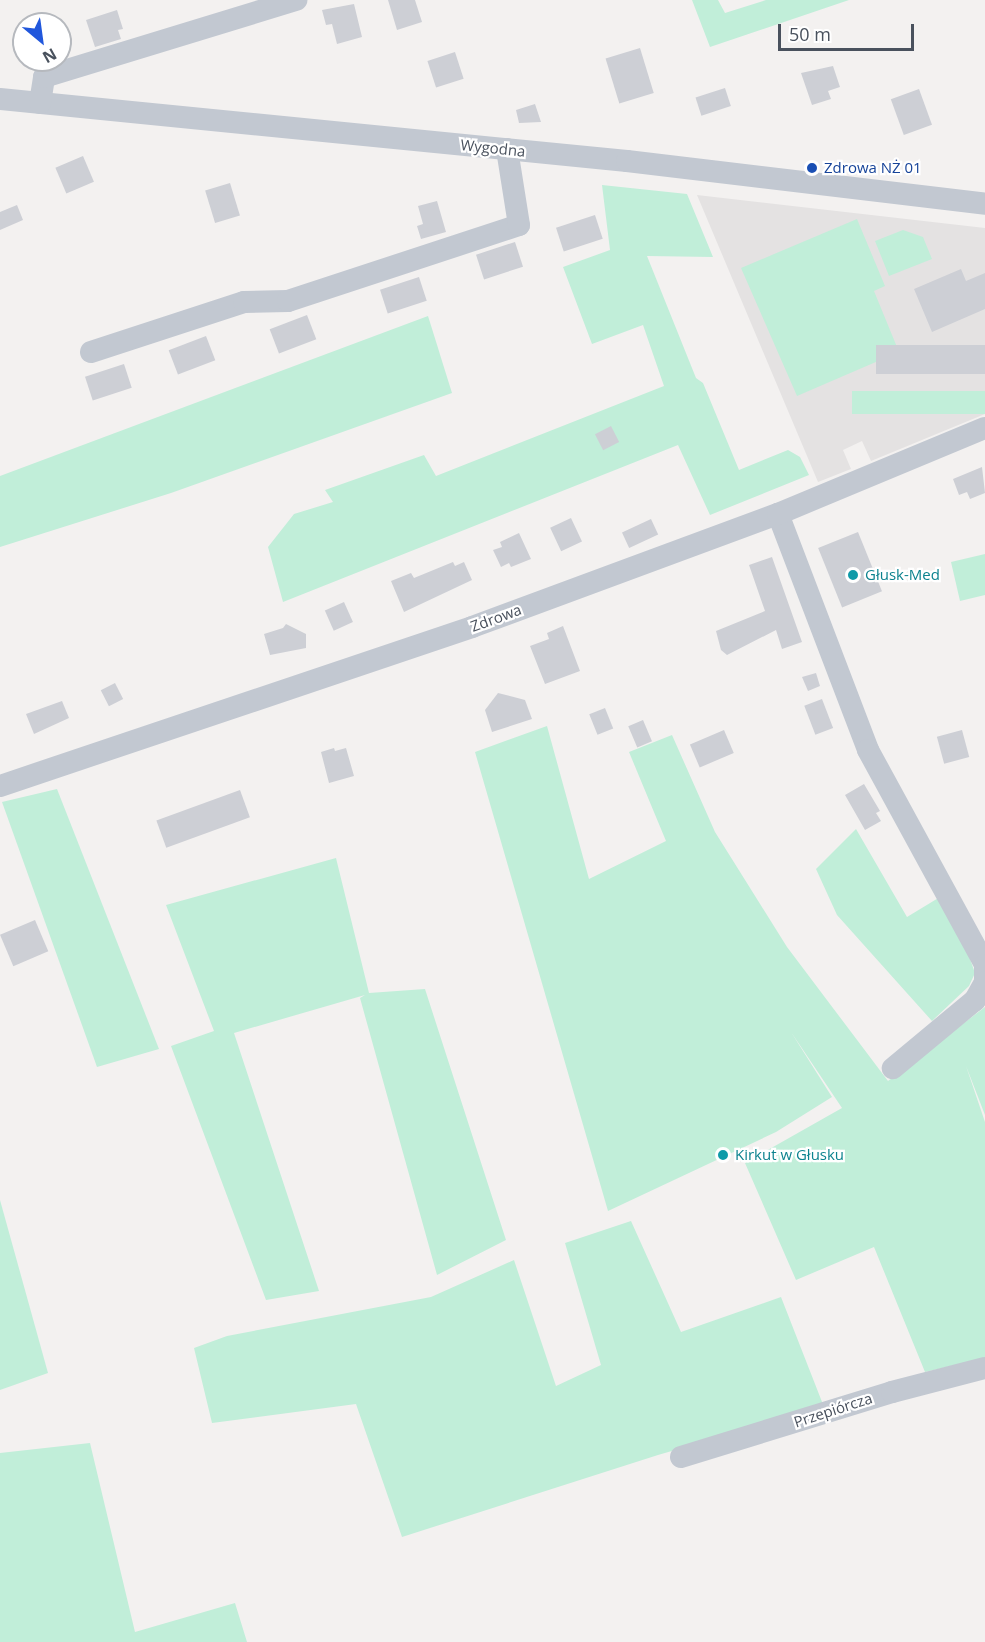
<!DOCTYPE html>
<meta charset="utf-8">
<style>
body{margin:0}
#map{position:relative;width:985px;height:1642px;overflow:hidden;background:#f3f1f0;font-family:"Open Sans",sans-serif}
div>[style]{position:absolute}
.education>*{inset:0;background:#e4e2e2}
.green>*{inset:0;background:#c1eed9;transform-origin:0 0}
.building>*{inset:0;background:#cdcfd5;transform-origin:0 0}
.minor>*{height:22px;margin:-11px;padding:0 11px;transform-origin:11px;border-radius:11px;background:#c2c8d1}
.dots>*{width:16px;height:16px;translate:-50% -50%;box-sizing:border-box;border:3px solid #fff;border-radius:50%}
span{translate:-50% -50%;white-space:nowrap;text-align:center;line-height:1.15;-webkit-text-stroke:4.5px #fff;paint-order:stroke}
.street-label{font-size:15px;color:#49515d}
.transit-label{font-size:15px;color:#164399}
.left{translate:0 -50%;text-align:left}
.culture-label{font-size:15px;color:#0d838f}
.north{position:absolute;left:12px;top:12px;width:60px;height:60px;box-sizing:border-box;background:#fff;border:2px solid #b6b9be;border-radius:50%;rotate:151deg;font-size:16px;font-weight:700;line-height:24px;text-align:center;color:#49515d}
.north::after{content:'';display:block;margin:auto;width:21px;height:27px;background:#2157dc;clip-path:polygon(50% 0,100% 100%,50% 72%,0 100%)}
.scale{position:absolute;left:778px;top:24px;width:136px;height:27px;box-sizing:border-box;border:3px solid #49515d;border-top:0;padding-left:8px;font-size:18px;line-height:21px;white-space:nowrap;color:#49515d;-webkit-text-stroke:4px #fff;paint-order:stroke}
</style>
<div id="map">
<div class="education">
<div style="clip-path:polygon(697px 195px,985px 228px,985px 414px,871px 461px,862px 441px,843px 450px,851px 469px,818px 482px)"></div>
</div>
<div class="green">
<div style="clip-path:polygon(692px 0,718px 0,725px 13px,766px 0,849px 0,710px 47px)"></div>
<div style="clip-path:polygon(602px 185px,687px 194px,713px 257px,647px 256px,696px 378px,703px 383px,739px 470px,788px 450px,800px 457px,809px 475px,710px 515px,678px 445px,283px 602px,268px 547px,294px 514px,333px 502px,325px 490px,424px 455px,436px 476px,664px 386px,643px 325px,592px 344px,563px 267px,610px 250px)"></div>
<div style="clip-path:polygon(857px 219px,885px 286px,874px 291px,899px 352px,797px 396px,741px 268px)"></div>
<div style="clip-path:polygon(903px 230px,923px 237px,932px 259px,889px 276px,875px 241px)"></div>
<div style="clip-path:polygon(428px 316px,452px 393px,171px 493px,0 547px,0 476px)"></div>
<div style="left:985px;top:391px;width:23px;height:133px;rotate:90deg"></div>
<div style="clip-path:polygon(985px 554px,985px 595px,960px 601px,951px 562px)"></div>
<div style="clip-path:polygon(547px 726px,589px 879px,666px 841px,629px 752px,672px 735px,715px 832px,787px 947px,888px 1081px,985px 1007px,985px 1115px,966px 1066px,985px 1122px,985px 1358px,925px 1372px,874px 1247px,796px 1280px,745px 1163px,842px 1108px,791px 1032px,832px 1097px,776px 1132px,608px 1211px,475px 752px)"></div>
<div style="clip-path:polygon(57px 789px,159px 1049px,97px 1067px,2px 802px)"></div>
<div style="clip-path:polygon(856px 829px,907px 917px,940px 897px,964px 942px,975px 973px,969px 986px,932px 1021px,837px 915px,816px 869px)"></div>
<div style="clip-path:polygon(336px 858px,369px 993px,425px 989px,506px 1240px,437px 1275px,360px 998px,365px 995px,234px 1033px,319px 1291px,266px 1300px,171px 1046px,214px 1031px,166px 905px)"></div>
<div style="clip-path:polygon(0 1200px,48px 1373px,0 1390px)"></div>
<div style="clip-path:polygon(631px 1221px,681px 1332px,781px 1297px,824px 1407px,658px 1455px,402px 1537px,356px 1404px,212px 1423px,194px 1348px,227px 1336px,431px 1297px,514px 1260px,556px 1386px,601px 1365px,565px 1243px)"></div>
<div style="clip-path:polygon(90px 1443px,135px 1632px,235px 1603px,247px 1642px,0 1642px,0 1453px)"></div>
</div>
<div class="building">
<div style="clip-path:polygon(388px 0,415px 0,422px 22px,397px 30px)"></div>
<div style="clip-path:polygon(354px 4px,362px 37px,337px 44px,332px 24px,326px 25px,322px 10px)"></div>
<div style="clip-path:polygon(117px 10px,123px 29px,118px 30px,121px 39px,95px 47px,86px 20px)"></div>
<div style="left:640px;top:48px;width:47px;height:36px;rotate:73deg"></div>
<div style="left:455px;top:52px;width:28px;height:29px;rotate:72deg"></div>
<div style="clip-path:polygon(833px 66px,840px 87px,828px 91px,831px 99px,812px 105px,801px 73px)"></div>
<div style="left:725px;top:88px;width:19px;height:31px;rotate:72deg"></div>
<div style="left:919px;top:89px;width:38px;height:30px;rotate:70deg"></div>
<div style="clip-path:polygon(535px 104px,541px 122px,519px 123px,516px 110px)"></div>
<div style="left:83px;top:156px;width:28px;height:30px;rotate:67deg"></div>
<div style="left:230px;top:183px;width:34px;height:26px;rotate:73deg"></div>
<div style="clip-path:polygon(437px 201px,446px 232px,421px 239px,417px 226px,423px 224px,418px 206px)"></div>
<div style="clip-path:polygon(17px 205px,23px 220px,0 230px,0 212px)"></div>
<div style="left:595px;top:215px;width:25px;height:41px;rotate:72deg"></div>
<div style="left:515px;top:242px;width:26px;height:41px;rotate:72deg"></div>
<div style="clip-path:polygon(961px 269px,966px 281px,985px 273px,985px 309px,932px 332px,914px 289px)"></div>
<div style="left:419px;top:277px;width:25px;height:41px;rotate:72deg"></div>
<div style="left:307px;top:315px;width:26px;height:40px;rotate:69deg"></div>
<div style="left:206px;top:336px;width:26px;height:40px;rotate:69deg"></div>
<div style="left:985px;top:345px;width:29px;height:109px;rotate:90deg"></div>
<div style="left:124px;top:364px;width:25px;height:41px;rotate:72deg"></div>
<div style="left:611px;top:426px;width:18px;height:18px;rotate:63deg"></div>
<div style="clip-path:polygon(982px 467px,985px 493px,970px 499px,967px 492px,959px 495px,953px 479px)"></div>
<div style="left:571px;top:518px;width:26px;height:23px;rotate:65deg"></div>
<div style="left:651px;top:519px;width:17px;height:32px;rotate:65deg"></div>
<div style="left:858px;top:532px;width:64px;height:43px;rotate:68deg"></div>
<div style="clip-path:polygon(519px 533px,531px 559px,511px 567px,509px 563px,501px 567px,493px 550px,502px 547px,500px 542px)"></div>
<div style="clip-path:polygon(772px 557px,802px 642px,782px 649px,776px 630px,727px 655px,721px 650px,716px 631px,765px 611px,749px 565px)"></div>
<div style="clip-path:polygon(453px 562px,455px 566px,464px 562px,472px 580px,404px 612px,391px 581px,411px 573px,414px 578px)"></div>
<div style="left:344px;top:602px;width:22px;height:21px;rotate:66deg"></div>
<div style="clip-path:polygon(286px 624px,306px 634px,306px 648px,270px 655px,264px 634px,283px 628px)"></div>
<div style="clip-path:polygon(563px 626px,580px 671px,545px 684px,530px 646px,549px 639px,547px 633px)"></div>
<div style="clip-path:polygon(816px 673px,820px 686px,808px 691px,802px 677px)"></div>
<div style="left:115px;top:683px;width:18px;height:16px;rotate:63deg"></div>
<div style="clip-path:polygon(498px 693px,525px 700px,532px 719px,492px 732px,485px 710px)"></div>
<div style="left:822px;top:699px;width:31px;height:19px;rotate:69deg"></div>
<div style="clip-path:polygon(62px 701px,69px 718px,34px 734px,26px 714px)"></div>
<div style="left:605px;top:708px;width:22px;height:17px;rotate:68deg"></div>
<div style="left:643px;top:720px;width:23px;height:16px;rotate:67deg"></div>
<div style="left:724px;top:730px;width:25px;height:37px;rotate:67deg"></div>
<div style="left:962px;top:730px;width:28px;height:26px;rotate:75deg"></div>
<div style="clip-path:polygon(334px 748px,335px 751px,346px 748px,354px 776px,329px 783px,321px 752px)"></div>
<div style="clip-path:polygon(864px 784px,880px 811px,876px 813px,881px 821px,865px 830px,845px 795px)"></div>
<div style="left:240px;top:790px;width:29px;height:89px;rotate:70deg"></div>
<div style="left:35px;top:920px;width:34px;height:38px;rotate:67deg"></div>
</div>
<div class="minor">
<div style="left:0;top:99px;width:630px;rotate:5.65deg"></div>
<div style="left:627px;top:161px;width:361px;rotate:6.8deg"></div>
<div style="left:40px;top:103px;width:26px;rotate:-81deg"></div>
<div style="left:44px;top:77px;width:264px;rotate:-17deg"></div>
<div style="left:91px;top:352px;width:161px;rotate:-18.1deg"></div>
<div style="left:244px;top:302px;width:44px;rotate:-1.3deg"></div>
<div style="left:288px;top:301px;width:243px;rotate:-18.2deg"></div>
<div style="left:519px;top:225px;width:77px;rotate:-99deg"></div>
<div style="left:778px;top:514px;width:253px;rotate:69.1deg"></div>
<div style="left:868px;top:750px;width:245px;rotate:61.4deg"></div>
<div style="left:985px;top:965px;width:17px;rotate:90deg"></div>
<div style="left:985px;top:982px;width:21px;rotate:119deg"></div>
<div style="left:975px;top:1000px;width:107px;rotate:140.3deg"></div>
<div style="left:0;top:786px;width:498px;rotate:-18.6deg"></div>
<div style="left:472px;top:627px;width:326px;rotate:-20.3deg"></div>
<div style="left:778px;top:514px;width:224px;rotate:-22.6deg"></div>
<div style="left:681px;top:1457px;width:221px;rotate:-17.1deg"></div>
<div style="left:892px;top:1392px;width:96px;rotate:-14.5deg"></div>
</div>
<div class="dots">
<div style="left:812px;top:168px;background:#1a4fb4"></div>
<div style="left:853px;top:575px;background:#0f9aa8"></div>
<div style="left:723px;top:1155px;background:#0f9aa8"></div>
</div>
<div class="street-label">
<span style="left:493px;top:148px;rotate:6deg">Wygodna</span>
<span style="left:496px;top:618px;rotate:-20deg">Zdrowa</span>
<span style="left:833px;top:1410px;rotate:-18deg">Przepiórcza</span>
</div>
<div class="transit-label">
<span class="left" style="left:824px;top:168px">Zdrowa NŻ 01</span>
</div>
<div class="culture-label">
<span class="left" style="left:865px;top:575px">Głusk-Med</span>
<span class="left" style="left:735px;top:1155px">Kirkut w Głusku</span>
</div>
<div class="north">N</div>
<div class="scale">50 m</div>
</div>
